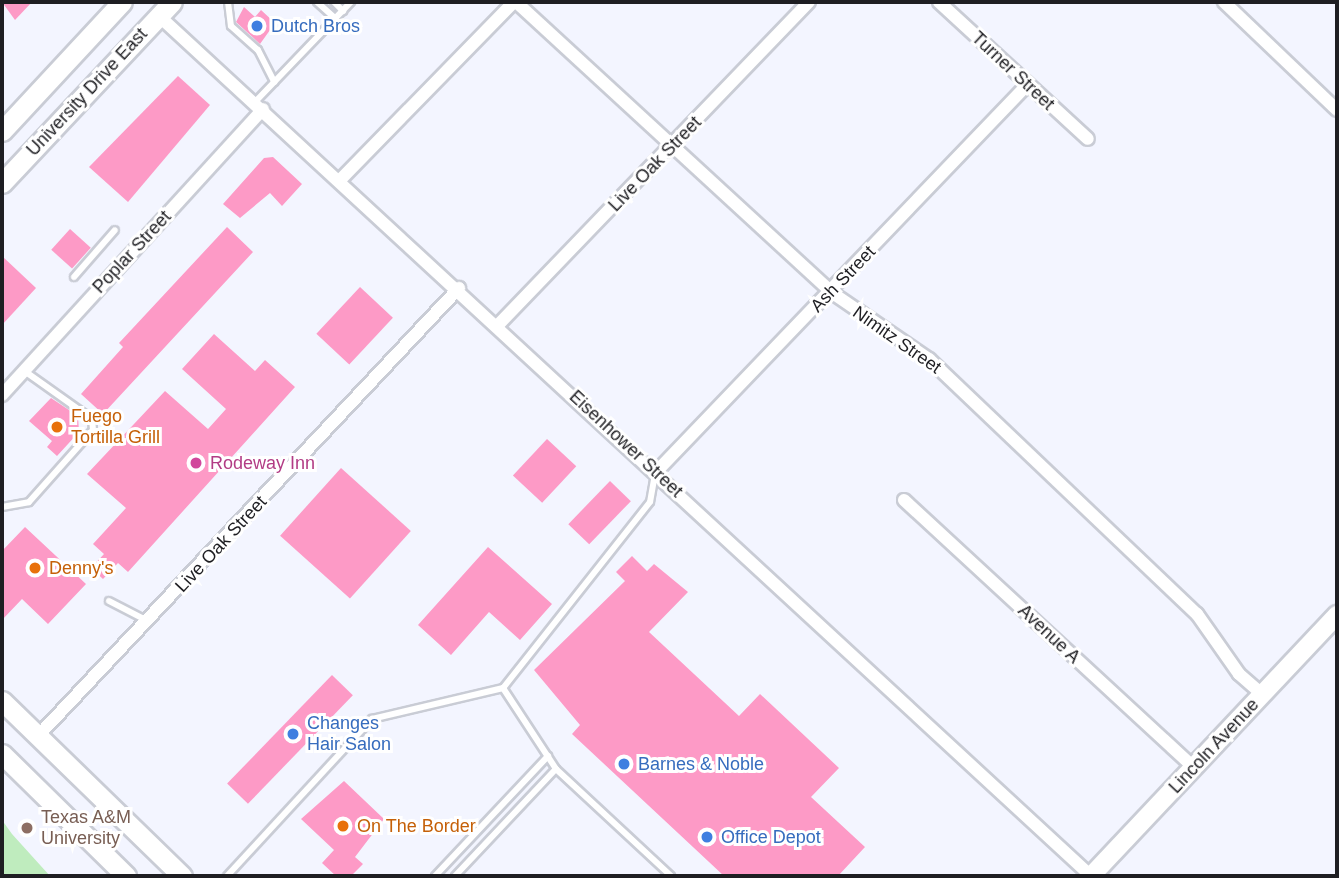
<!DOCTYPE html>
<style>
body{margin:0}
#map{position:relative;width:1339px;height:878px;overflow:hidden;background:#f3f5ff;font-family:Arial,sans-serif}
div>[style]{position:absolute}
.green>*{inset:0;background:#bfecbe}
.building>*{inset:0;background:#fd9ac6;transform-origin:0 0}
.roads{filter:drop-shadow(2px 0 #c9ccd5) drop-shadow(-2px 0 #c9ccd5) drop-shadow(0 2px #c9ccd5) drop-shadow(0 -2px #c9ccd5)}
.lane>*{height:6px;margin:-3px;padding:0 3px;transform-origin:3px;border-radius:3px;background:#fff}
.street>*{height:12px;margin:-6px;padding:0 6px;transform-origin:6px;border-radius:6px;background:#fff}
.secondary>*{height:18px;margin:-9px;padding:0 9px;transform-origin:9px;border-radius:9px;background:#fff}
.primary>*{height:19px;margin:-9.5px;padding:0 9.5px;transform-origin:9.5px;border-radius:9.5px;background:#fff}
.dots>*{width:19px;height:19px;translate:-50% -50%;box-sizing:border-box;border:4px solid #fff;border-radius:50%}
span{translate:-50% -50%;white-space:nowrap;text-align:center;line-height:1.15;-webkit-text-stroke:6px #fff;paint-order:stroke}
.shop-label{font-size:18px;color:#366cbe}
.left{translate:0 -50%;text-align:left}
.street-label{font-size:18px;color:#1e1e22}
.food-label{font-size:18px;color:#c56008}
.hotel-label{font-size:18px;color:#b23c85}
.education-label{font-size:18px;color:#785e54}
.frame{position:absolute;inset:0;border:4px solid #1e1e22;pointer-events:none}
</style>
<div id="map">
<div class="green">
<div style="clip-path:polygon(2px 820px,12px 834px,50px 876px,2px 876px)"></div>
</div>
<div class="building">
<div style="clip-path:polygon(2px 2px,32px 2px,15px 20px)"></div>
<div style="clip-path:polygon(244px 7px,255px 17px,261px 10px,275px 23px,260px 44px,236px 22px)"></div>
<div style="clip-path:polygon(178px 76px,210px 105px,128px 202px,89px 167px)"></div>
<div style="clip-path:polygon(273px 157px,302px 184px,282px 206px,270px 193px,240px 218px,223px 204px,264px 158px)"></div>
<div style="clip-path:polygon(227px 227px,253px 252px,103px 414px,81px 394px,123px 347px,119px 343px)"></div>
<div style="left:70px;top:229px;width:28px;height:28px;rotate:42deg"></div>
<div style="clip-path:polygon(2px 256px,36px 288px,2px 325px)"></div>
<div style="left:360px;top:287px;width:45px;height:64px;rotate:43deg"></div>
<div style="clip-path:polygon(214px 334px,255px 371px,265px 360px,295px 387px,128px 572px,118px 563px,103px 579px,91px 568px,104px 554px,93px 544px,126px 508px,87px 474px,165px 391px,208px 429px,226px 409px,182px 369px)"></div>
<div style="clip-path:polygon(51px 398px,78px 416px,79px 432px,57px 456px,47px 447px,52px 441px,29px 421px)"></div>
<div style="left:547px;top:439px;width:40px;height:50px;rotate:43deg"></div>
<div style="left:341px;top:468px;width:94px;height:91px;rotate:42deg"></div>
<div style="left:610px;top:481px;width:29px;height:60px;rotate:44deg"></div>
<div style="clip-path:polygon(25px 527px,86px 584px,48px 624px,22px 599px,2px 620px,2px 551px)"></div>
<div style="clip-path:polygon(488px 547px,552px 604px,520px 640px,489px 612px,451px 655px,418px 625px)"></div>
<div style="clip-path:polygon(632px 556px,647px 571px,654px 564px,688px 592px,649px 632px,739px 716px,760px 694px,839px 768px,811px 797px,865px 847px,838px 876px,724px 876px,572px 734px,580px 725px,534px 670px,625px 581px,616px 572px)"></div>
<div style="left:332px;top:675px;width:29px;height:151px;rotate:44deg"></div>
<div style="clip-path:polygon(344px 781px,384px 819px,355px 857px,363px 864px,351px 876px,336px 876px,322px 863px,334px 850px,301px 819px)"></div>
</div>
<div class="roads">
<div class="lane">
<div style="left:228px;top:2px;width:24px;rotate:83deg"></div>
<div style="left:231px;top:26px;width:36px;rotate:42deg"></div>
<div style="left:258px;top:50px;width:36px;rotate:63deg"></div>
<div style="left:317px;top:2px;width:24px;rotate:42deg"></div>
<div style="left:334px;top:2px;width:13px;rotate:45deg"></div>
<div style="left:255px;top:102px;width:139px;rotate:-46.2deg"></div>
<div style="left:74px;top:277px;width:62px;rotate:-48.9deg"></div>
<div style="left:655px;top:474px;width:28px;rotate:100deg"></div>
<div style="left:650px;top:502px;width:237px;rotate:128.3deg"></div>
<div style="left:503px;top:688px;width:97px;rotate:56.8deg"></div>
<div style="left:556px;top:769px;width:157px;rotate:42.9deg"></div>
<div style="left:2px;top:507px;width:27px;rotate:-10deg"></div>
<div style="left:29px;top:502px;width:96px;rotate:-48.4deg"></div>
<div style="left:93px;top:430px;width:11px;rotate:-95deg"></div>
<div style="left:92px;top:419px;width:85px;rotate:-144.6deg"></div>
<div style="left:109px;top:601px;width:42px;rotate:27.2deg"></div>
<div style="left:227px;top:876px;width:214px;rotate:-47.3deg"></div>
<div style="left:372px;top:719px;width:135px;rotate:-13.3deg"></div>
<div style="left:435px;top:876px;width:165px;rotate:-46.7deg"></div>
<div style="left:455px;top:876px;width:147px;rotate:-46.7deg"></div>
</div>
<div class="street">
<div style="left:516px;top:2px;width:428px;rotate:42.6deg"></div>
<div style="left:831px;top:292px;width:119px;rotate:34.4deg"></div>
<div style="left:929px;top:359px;width:370px;rotate:43.6deg"></div>
<div style="left:1197px;top:614px;width:73px;rotate:55deg"></div>
<div style="left:1239px;top:674px;width:30px;rotate:41deg"></div>
<div style="left:939px;top:2px;width:202px;rotate:42.6deg"></div>
<div style="left:1224px;top:2px;width:156px;rotate:43.7deg"></div>
<div style="left:159px;top:16px;width:1268px;rotate:42.7deg"></div>
<div style="left:342px;top:178px;width:246px;rotate:-45.7deg"></div>
<div style="left:499px;top:324px;width:447px;rotate:-46.1deg"></div>
<div style="left:2px;top:395px;width:387px;rotate:-47.6deg"></div>
<div style="left:656px;top:472px;width:536px;rotate:-46.21deg"></div>
<div style="left:904px;top:500px;width:395px;rotate:42.7deg"></div>
<div style="left:38px;top:736px;width:615px;rotate:-46.78deg"></div>
</div>
<div class="secondary">
<div style="left:1091px;top:876px;width:359px;rotate:-46.7deg"></div>
</div>
<div class="primary">
<div style="left:2px;top:131px;width:176px;rotate:-47.1deg"></div>
<div style="left:2px;top:183px;width:248px;rotate:-46.8deg"></div>
<div style="left:2px;top:701px;width:251px;rotate:44.2deg"></div>
<div style="left:2px;top:754px;width:174px;rotate:44.5deg"></div>
</div>
</div>
<div class="dots">
<div style="left:257px;top:26px;background:#3f7fe0"></div>
<div style="left:57px;top:427px;background:#e8710a"></div>
<div style="left:196px;top:463px;background:#d1479c"></div>
<div style="left:35px;top:568px;background:#e8710a"></div>
<div style="left:293px;top:734px;background:#3f7fe0"></div>
<div style="left:624px;top:764px;background:#3f7fe0"></div>
<div style="left:343px;top:826px;background:#e8710a"></div>
<div style="left:27px;top:828px;background:#8d6e63"></div>
<div style="left:707px;top:837px;background:#3f7fe0"></div>
</div>
<div class="shop-label">
<span class="left" style="left:271px;top:26px">Dutch Bros</span>
<span class="left" style="left:307px;top:734px">Changes<br>Hair Salon</span>
<span class="left" style="left:638px;top:764px">Barnes &amp; Noble</span>
<span class="left" style="left:721px;top:837px">Office Depot</span>
</div>
<div class="street-label">
<span style="left:1013px;top:71px;rotate:43deg">Turner Street</span>
<span style="left:87px;top:92px;rotate:-47deg">University Drive East</span>
<span style="left:655px;top:164px;rotate:-46deg">Live Oak Street</span>
<span style="left:132px;top:252px;rotate:-47deg">Poplar Street</span>
<span style="left:843px;top:279px;rotate:-46deg">Ash Street</span>
<span style="left:897px;top:340px;rotate:35deg">Nimitz Street</span>
<span style="left:626px;top:444px;rotate:43deg">Eisenhower Street</span>
<span style="left:221px;top:544px;rotate:-47deg">Live Oak Street</span>
<span style="left:1049px;top:634px;rotate:43deg">Avenue A</span>
<span style="left:1214px;top:746px;rotate:-47deg">Lincoln Avenue</span>
</div>
<div class="food-label">
<span class="left" style="left:71px;top:427px">Fuego<br>Tortilla Grill</span>
<span class="left" style="left:49px;top:568px">Denny's</span>
<span class="left" style="left:357px;top:826px">On The Border</span>
</div>
<div class="hotel-label">
<span class="left" style="left:210px;top:463px">Rodeway Inn</span>
</div>
<div class="education-label">
<span class="left" style="left:41px;top:828px">Texas A&amp;M<br>University</span>
</div>
<div class="frame"></div>
</div>
